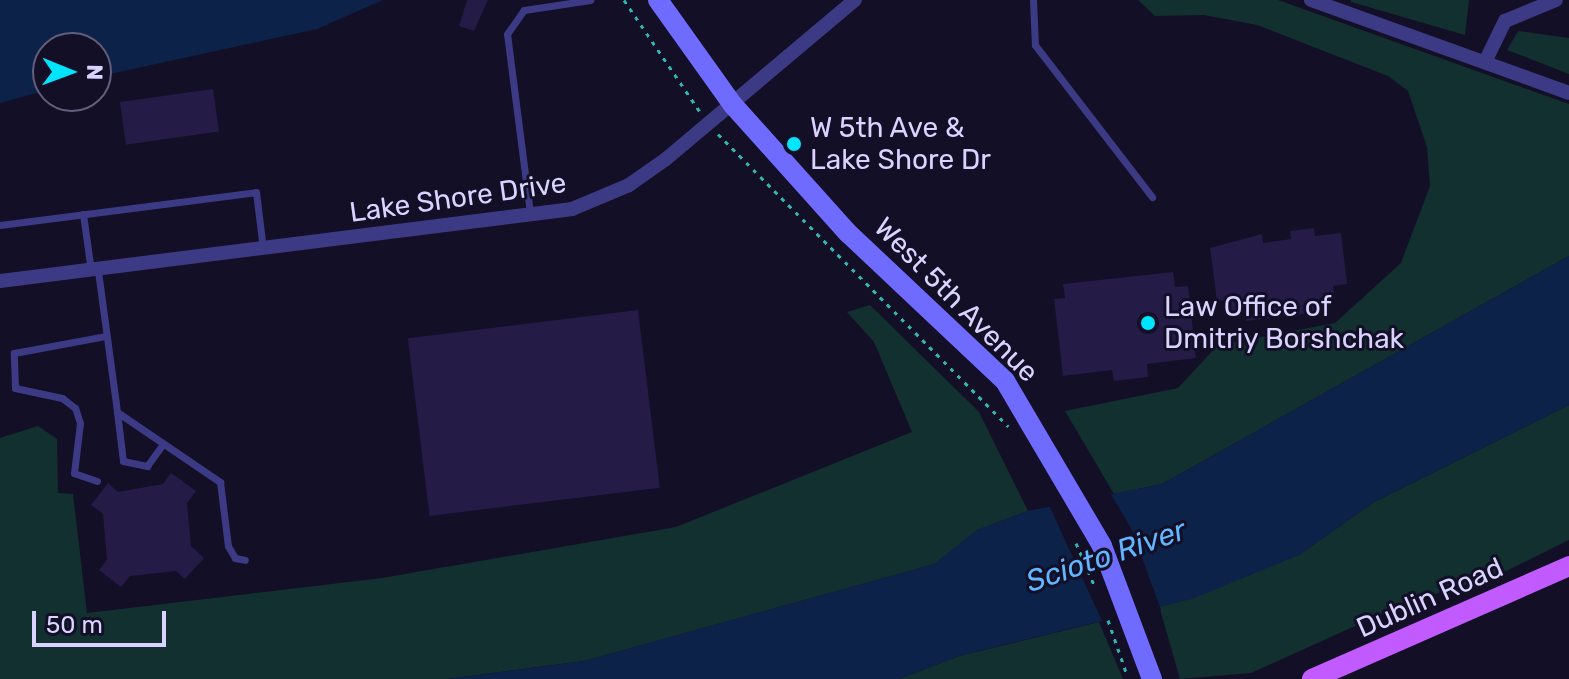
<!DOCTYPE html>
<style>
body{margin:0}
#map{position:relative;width:1569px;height:679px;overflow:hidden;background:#130f26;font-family:Rubik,sans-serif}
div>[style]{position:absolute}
.green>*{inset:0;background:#12302f}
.water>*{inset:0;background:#0c2248}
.pier>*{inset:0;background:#130f26}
.building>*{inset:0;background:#241b47;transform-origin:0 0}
.path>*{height:3px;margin-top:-1.5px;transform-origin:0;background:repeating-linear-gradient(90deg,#2fb8b0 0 4px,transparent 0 10px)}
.lane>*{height:7px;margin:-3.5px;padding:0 3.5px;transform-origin:3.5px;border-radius:3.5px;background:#3d3a85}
.street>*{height:14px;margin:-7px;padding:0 7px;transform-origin:7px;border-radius:7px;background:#3d3a85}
.secondary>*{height:20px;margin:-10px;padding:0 10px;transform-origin:10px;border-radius:10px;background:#6f6bff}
.primary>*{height:20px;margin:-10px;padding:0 10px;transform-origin:10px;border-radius:10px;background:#c25bff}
.dots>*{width:22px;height:22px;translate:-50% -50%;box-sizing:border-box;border:4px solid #130f26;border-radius:50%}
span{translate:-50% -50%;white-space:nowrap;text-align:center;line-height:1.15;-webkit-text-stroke:6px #130f26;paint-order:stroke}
.poi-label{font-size:28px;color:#d9d4ff}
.left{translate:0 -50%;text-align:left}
.street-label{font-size:28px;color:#d9d4ff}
.water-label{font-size:30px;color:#62b6ff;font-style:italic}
.north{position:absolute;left:32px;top:32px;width:80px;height:80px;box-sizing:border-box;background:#130f26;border:2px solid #625e7d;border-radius:50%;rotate:91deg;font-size:22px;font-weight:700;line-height:32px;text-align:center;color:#d9d4ff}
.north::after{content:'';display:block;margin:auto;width:28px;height:36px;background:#00e5ff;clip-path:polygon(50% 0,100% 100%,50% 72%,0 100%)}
.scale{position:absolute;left:32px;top:611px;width:134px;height:36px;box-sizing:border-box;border:4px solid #d9d4ff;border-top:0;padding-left:10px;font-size:24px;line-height:28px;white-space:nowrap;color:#d9d4ff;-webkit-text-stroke:6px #130f26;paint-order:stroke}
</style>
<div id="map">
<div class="green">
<div style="clip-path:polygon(1138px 0,1278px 0,1569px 104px,1569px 256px,1162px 484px,1114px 494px,1065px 411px,1178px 388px,1218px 345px,1335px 323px,1401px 263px,1430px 186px,1427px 147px,1408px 91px,1388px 76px,1257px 25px,1204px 15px,1155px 16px)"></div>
<div style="clip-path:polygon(1469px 0,1465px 35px,1351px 2px,1351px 0)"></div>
<div style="clip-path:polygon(1518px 31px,1569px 38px,1569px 74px,1507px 50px)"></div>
<div style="clip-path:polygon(870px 305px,979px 412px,1028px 511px,977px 530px,935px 564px,584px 661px,447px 679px,0 679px,0 438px,38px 426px,57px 439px,58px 493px,73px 494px,87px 613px,382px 578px,676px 527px,912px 432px,874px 342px,847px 312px)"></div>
<div style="clip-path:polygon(1569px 405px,1569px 540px,1498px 575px,1408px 602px,1251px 673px,1180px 679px,1159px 606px,1299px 555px,1374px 502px)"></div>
<div style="clip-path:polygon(1099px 622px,1123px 679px,899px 679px,959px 656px)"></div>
</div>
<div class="water">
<div style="clip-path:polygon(0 0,383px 0,317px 29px,96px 77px,96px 48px,48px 48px,48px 90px,0 103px)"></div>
<div style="clip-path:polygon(1569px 256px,1569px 405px,1374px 502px,1299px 555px,1192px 599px,959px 656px,899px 679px,447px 679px,584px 661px,934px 564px,977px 530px,1028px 511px,1162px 484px)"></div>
</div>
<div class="pier">
<div style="clip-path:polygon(1109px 491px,1132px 530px,1161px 610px,1104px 625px,1048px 503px)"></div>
</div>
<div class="building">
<div style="clip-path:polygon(467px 0,488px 0,474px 31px,459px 26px)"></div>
<div style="left:213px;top:89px;width:43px;height:94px;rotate:82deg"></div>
<div style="clip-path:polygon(1314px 228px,1315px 236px,1341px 233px,1347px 284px,1333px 286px,1335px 299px,1323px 301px,1324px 311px,1246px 321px,1245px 309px,1231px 311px,1230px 300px,1217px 301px,1210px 248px,1262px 234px,1263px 243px,1291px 239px,1290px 231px)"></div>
<div style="clip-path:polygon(1173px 272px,1175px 287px,1188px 286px,1196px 358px,1147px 364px,1148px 377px,1114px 381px,1112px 370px,1063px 376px,1054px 299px,1065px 298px,1063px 284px)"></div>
<div style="left:638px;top:310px;width:179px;height:232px;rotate:83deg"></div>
<div style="clip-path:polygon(171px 473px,196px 491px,187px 503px,191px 546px,204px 558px,185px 579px,176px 571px,130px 576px,121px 587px,99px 570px,107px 560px,103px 514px,91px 505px,108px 483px,118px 492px,163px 484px)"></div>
</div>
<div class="path">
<div style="left:624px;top:0;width:135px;rotate:55.8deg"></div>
<div style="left:718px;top:134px;width:412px;rotate:45.2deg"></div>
<div style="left:1076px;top:543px;width:48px;rotate:66.6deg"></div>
<div style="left:1108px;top:620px;width:55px;rotate:70.9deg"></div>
</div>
<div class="lane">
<div style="left:1033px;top:0;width:45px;rotate:87.5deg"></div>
<div style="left:1035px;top:45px;width:192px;rotate:52.4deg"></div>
<div style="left:530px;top:213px;width:180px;rotate:-97.3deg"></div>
<div style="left:507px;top:34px;width:29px;rotate:-55deg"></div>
<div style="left:524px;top:10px;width:67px;rotate:-8.6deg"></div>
<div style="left:83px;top:214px;width:58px;rotate:82deg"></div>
<div style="left:0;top:225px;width:258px;rotate:-7.3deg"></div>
<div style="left:256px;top:192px;width:57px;rotate:83deg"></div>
<div style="left:98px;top:271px;width:142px;rotate:82.3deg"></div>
<div style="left:117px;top:412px;width:125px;rotate:34.2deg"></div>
<div style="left:220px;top:482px;width:64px;rotate:82.9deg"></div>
<div style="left:228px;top:546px;width:14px;rotate:60deg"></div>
<div style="left:235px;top:558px;width:10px;rotate:11deg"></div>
<div style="left:117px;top:412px;width:49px;rotate:83deg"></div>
<div style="left:123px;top:461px;width:25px;rotate:12deg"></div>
<div style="left:147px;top:466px;width:26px;rotate:-54deg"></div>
<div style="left:97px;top:481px;width:24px;rotate:-161deg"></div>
<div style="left:74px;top:473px;width:50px;rotate:-83.2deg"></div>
<div style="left:80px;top:423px;width:16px;rotate:-108deg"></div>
<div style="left:75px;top:408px;width:16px;rotate:-142deg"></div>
<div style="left:62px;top:398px;width:48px;rotate:-168deg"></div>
<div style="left:15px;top:388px;width:35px;rotate:-92deg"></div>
<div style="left:14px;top:353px;width:94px;rotate:-10.5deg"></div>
</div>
<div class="street">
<div style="left:1311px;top:0;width:274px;rotate:19.8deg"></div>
<div style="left:1485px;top:62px;width:46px;rotate:-64deg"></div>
<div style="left:1505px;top:21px;width:55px;rotate:-22.4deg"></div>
<div style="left:0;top:281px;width:577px;rotate:-7.17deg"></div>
<div style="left:572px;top:209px;width:62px;rotate:-22.8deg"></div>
<div style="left:629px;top:185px;width:45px;rotate:-35.1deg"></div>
<div style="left:666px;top:159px;width:247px;rotate:-40.1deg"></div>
</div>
<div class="secondary">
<div style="left:658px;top:0;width:129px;rotate:54.5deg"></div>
<div style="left:733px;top:105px;width:172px;rotate:48.1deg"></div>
<div style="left:848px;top:233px;width:216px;rotate:43.3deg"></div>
<div style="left:1005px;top:381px;width:191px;rotate:59.5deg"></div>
<div style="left:1102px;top:546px;width:142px;rotate:69.4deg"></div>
</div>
<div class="primary">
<div style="left:1312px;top:679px;width:281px;rotate:-23.7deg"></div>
</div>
<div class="dots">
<div style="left:794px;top:144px;background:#00e5ff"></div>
<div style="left:1148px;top:323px;background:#00e5ff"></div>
</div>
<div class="poi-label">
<span class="left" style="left:810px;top:144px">W 5th Ave &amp;<br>Lake Shore Dr</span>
<span class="left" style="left:1164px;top:323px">Law Office of<br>Dmitriy Borshchak</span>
</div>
<div class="street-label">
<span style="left:458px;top:198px;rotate:-8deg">Lake Shore Drive</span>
<span style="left:956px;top:300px;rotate:45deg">West 5th Avenue</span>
<span style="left:1430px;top:598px;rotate:-24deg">Dublin Road</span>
</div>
<div class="water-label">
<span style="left:1106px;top:556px;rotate:-19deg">Scioto River</span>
</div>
<div class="north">N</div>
<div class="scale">50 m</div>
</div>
